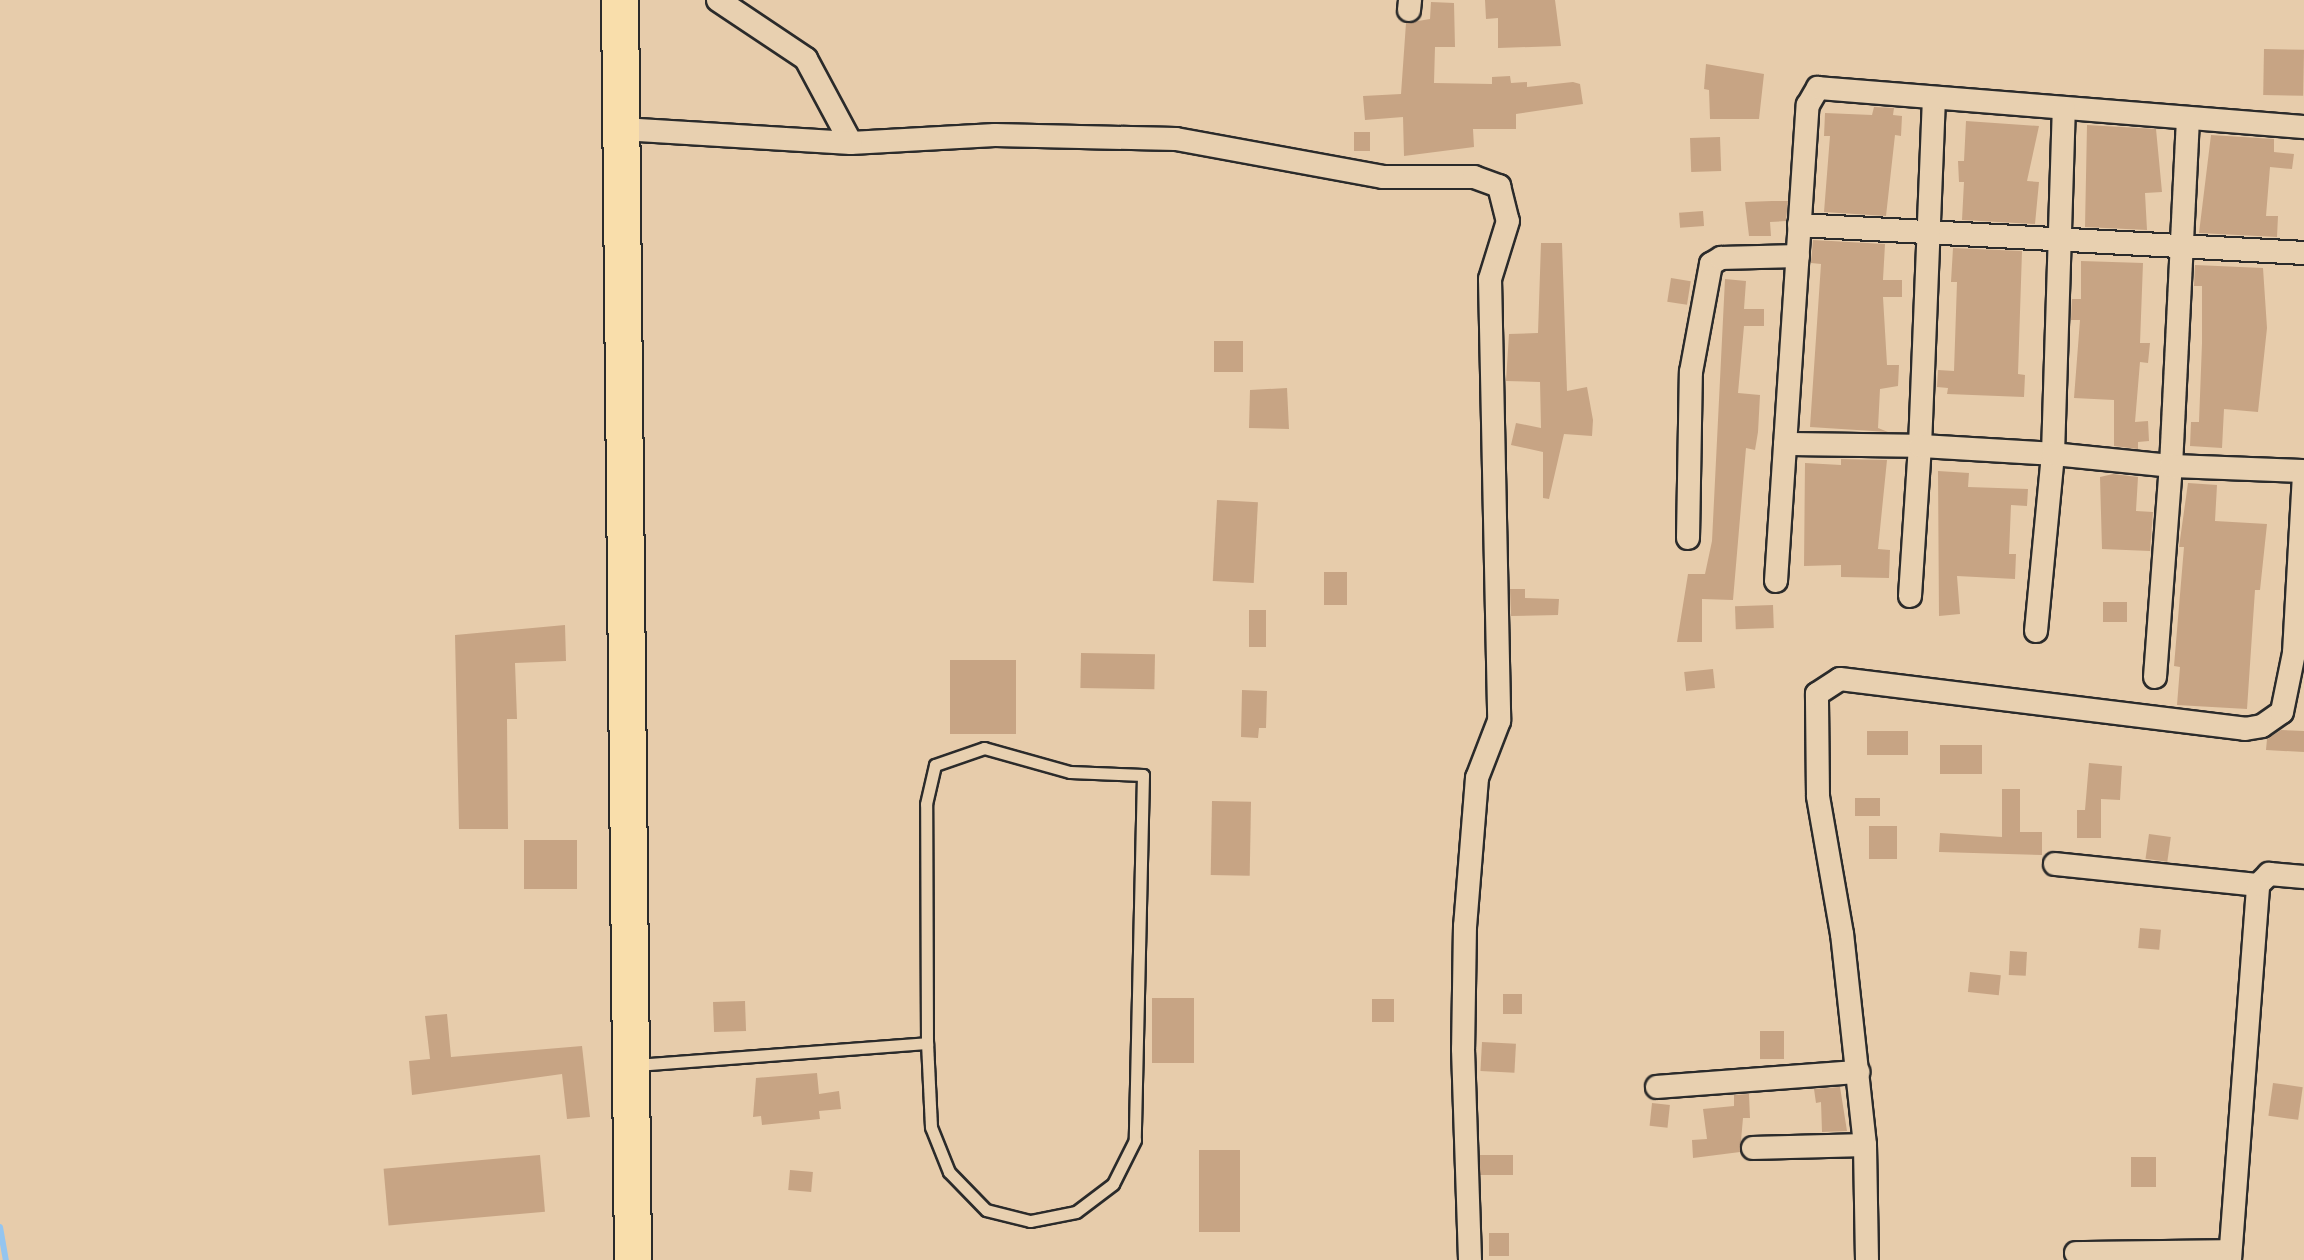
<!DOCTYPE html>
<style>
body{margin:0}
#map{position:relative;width:2304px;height:1260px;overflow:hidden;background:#e7ccab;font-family:Sriracha,sans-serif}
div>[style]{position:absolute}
.stream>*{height:6px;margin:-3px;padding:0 3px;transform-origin:3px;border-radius:3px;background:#94c5f0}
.building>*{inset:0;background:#c7a484;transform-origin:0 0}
.roads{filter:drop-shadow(2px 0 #2b2b2b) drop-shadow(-2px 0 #2b2b2b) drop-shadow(0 2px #2b2b2b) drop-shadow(0 -2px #2b2b2b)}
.service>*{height:11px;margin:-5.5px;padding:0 5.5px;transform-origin:5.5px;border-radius:5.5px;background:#e8d0b0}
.minor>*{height:22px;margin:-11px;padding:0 11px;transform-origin:11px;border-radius:11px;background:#e8d0b0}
.primary>*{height:36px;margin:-18px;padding:0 18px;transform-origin:18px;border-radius:18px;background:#f9deab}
span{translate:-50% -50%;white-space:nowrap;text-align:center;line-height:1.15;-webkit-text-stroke:6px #e8d0b0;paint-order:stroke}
</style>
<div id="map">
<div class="stream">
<div style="left:0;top:1227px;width:34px;rotate:80deg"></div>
</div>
<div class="building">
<div style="clip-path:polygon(1485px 0,1555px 0,1561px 46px,1498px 48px,1498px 18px,1486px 19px)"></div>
<div style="clip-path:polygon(1431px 2px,1454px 3px,1455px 47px,1435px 47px,1434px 83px,1492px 84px,1492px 77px,1510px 76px,1511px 83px,1527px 82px,1527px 87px,1573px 82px,1580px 84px,1583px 104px,1516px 114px,1516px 129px,1473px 129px,1474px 147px,1404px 156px,1403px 117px,1365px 120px,1363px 96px,1401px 94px,1406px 23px,1430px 19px)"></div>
<div style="left:2264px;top:49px;width:40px;height:46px;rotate:1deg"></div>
<div style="clip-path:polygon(1706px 64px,1764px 74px,1759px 119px,1710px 119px,1709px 90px,1704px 89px)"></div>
<div style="clip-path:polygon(1874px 107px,1894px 108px,1893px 115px,1902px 116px,1901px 136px,1895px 135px,1886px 216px,1824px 212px,1830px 136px,1824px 136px,1825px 113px,1872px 115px)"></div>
<div style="clip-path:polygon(1966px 121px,2039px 126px,2027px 181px,2039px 182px,2035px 224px,1962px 220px,1964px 182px,1959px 182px,1958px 161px,1964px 161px)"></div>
<div style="clip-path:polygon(2087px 125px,2156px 129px,2162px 192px,2145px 193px,2147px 230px,2085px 227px)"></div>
<div style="left:1354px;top:132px;width:16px;height:19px"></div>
<div style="clip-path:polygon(2211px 135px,2274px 139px,2274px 152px,2294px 154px,2292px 169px,2270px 167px,2266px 216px,2278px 216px,2277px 237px,2199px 233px)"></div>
<div style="left:1720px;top:137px;width:34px;height:30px;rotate:88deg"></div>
<div style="clip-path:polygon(1772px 201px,1788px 201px,1786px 221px,1770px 222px,1771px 236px,1749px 236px,1745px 202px)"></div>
<div style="left:1703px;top:211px;width:15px;height:24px;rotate:86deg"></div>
<div style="clip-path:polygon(1813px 240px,1885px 244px,1883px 280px,1902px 280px,1902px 297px,1883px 297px,1887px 365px,1899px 365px,1898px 386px,1880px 389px,1878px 428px,1888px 432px,1810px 427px,1821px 264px,1811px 263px)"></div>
<div style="clip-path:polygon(1541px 243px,1562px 243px,1567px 391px,1587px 387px,1593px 420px,1592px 436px,1564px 434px,1549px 499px,1543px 498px,1543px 452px,1511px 445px,1516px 423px,1541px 428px,1540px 382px,1506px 381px,1509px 334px,1538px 333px)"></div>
<div style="clip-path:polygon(1953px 248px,2022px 251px,2018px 374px,2025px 375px,2024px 397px,1947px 394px,1948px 388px,1937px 387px,1938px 370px,1954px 371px,1957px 282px,1951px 282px)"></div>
<div style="clip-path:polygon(2081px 261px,2143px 263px,2140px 343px,2150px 343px,2148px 363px,2140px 362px,2135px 422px,2148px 421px,2149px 441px,2138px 442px,2138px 449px,2114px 446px,2114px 400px,2074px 398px,2080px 320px,2071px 320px,2072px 299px,2081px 299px)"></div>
<div style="clip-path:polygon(2195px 265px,2263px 268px,2267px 328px,2258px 412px,2224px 409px,2222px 448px,2190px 446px,2191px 422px,2199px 422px,2202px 343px,2202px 286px,2194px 286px)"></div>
<div style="left:1671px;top:278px;width:20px;height:24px;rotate:9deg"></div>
<div style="clip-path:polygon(1725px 279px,1746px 281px,1744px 309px,1764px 309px,1764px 326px,1744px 326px,1738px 393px,1760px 395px,1758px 432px,1755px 450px,1746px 448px,1733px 600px,1702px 599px,1702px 642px,1677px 642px,1688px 574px,1705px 574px,1712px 541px)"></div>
<div style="left:1214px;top:341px;width:29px;height:31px"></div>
<div style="clip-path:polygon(1287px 388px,1289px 429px,1249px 428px,1250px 390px)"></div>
<div style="clip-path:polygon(1841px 459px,1887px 460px,1878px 549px,1890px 550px,1889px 578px,1841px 577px,1841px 565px,1804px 566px,1805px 463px,1841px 465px)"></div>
<div style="clip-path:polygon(1938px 471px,1969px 473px,1968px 487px,2028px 489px,2027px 506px,2011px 505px,2009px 554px,2016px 554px,2015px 579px,1957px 576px,1960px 614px,1939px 616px)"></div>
<div style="clip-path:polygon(2113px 474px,2138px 477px,2136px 511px,2153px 512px,2150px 551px,2102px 549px,2100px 477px)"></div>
<div style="clip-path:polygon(2188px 483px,2217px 485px,2215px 521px,2267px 524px,2260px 590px,2255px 590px,2247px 709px,2177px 705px,2180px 667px,2174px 666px,2184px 547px,2179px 547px)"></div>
<div style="left:1217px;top:500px;width:41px;height:81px;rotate:3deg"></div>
<div style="left:1324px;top:572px;width:23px;height:33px"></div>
<div style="clip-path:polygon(1510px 589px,1525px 589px,1525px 598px,1559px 599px,1558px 615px,1511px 616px)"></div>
<div style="left:2127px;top:602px;width:20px;height:24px;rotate:90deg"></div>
<div style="left:1773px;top:605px;width:23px;height:38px;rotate:88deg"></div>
<div style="left:1249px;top:610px;width:17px;height:37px"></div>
<div style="clip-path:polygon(565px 625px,566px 661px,515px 663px,517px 719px,507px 719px,508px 829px,459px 829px,455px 635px)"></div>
<div style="left:1081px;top:653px;width:74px;height:35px;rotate:1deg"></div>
<div style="left:950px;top:660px;width:66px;height:74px"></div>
<div style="left:1713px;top:669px;width:19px;height:29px;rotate:84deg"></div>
<div style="clip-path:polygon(1242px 690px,1267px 691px,1266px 728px,1259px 728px,1258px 738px,1241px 737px)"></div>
<div style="clip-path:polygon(2281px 730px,2304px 731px,2304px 752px,2266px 750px,2267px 739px)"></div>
<div style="left:1867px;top:731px;width:41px;height:24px"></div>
<div style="left:1940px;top:745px;width:42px;height:29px"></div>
<div style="clip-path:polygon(2089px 763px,2122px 766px,2120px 800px,2101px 799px,2101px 838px,2077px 838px,2077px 810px,2085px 810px)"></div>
<div style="clip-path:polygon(2002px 789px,2020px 789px,2020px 832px,2042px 832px,2042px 855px,1939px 852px,1940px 833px,2002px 837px)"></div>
<div style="left:1855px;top:798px;width:25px;height:18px"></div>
<div style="left:1212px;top:801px;width:39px;height:74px;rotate:1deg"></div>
<div style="left:1869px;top:826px;width:28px;height:33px"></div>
<div style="left:2149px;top:834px;width:22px;height:25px;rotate:8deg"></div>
<div style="left:524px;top:840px;width:53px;height:49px"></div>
<div style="left:2140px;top:928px;width:21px;height:20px;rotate:5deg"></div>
<div style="left:2010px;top:951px;width:17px;height:24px;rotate:3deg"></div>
<div style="left:1970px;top:972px;width:31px;height:20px;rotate:6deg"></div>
<div style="left:1503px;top:994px;width:19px;height:20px"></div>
<div style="left:1152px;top:998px;width:42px;height:65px"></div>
<div style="left:1372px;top:999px;width:22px;height:23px"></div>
<div style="left:745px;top:1001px;width:30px;height:32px;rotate:88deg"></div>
<div style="clip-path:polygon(447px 1014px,451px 1057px,582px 1046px,590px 1117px,567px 1119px,562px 1074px,412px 1095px,409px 1061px,430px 1059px,425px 1016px)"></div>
<div style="left:1784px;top:1031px;width:28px;height:24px;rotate:90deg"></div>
<div style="left:1482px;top:1042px;width:34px;height:29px;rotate:3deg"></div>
<div style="clip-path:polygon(817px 1073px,819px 1094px,839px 1091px,841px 1109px,819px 1111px,820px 1119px,762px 1125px,761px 1116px,753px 1117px,756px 1078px)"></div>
<div style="left:2273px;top:1083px;width:30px;height:33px;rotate:8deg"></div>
<div style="clip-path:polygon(1840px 1087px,1847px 1131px,1822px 1132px,1821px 1102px,1816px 1103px,1814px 1089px)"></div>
<div style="clip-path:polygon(1749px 1094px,1750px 1118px,1743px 1118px,1740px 1152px,1693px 1158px,1692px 1140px,1707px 1139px,1703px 1109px,1734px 1106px,1734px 1095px)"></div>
<div style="left:1652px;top:1103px;width:18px;height:23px;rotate:6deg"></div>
<div style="left:1199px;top:1150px;width:41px;height:82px"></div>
<div style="left:540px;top:1155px;width:57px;height:157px;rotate:85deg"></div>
<div style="left:1480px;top:1155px;width:33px;height:20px"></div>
<div style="left:2131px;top:1157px;width:25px;height:30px"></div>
<div style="left:790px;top:1170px;width:23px;height:20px;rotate:5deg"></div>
<div style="left:1509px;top:1233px;width:23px;height:20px;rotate:90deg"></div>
</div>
<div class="roads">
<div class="service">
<div style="left:635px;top:1065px;width:293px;rotate:-4.3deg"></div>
<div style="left:927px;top:1043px;width:239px;rotate:-90.2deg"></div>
<div style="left:926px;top:804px;width:40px;rotate:-77deg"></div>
<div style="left:935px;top:765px;width:52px;rotate:-19.1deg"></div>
<div style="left:984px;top:748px;width:89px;rotate:15.6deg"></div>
<div style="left:1070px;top:772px;width:73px;rotate:2.4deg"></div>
<div style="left:1143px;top:775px;width:365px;rotate:91.3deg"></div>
<div style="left:1135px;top:1140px;width:49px;rotate:116.6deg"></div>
<div style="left:1113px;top:1184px;width:46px;rotate:142.9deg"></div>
<div style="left:1076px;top:1212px;width:47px;rotate:168.9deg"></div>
<div style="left:1030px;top:1221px;width:45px;rotate:-166deg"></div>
<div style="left:986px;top:1210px;width:53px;rotate:-134.2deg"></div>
<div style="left:949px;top:1172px;width:48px;rotate:-111.8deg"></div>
<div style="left:931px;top:1127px;width:84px;rotate:-92.7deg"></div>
</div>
<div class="minor">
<div style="left:718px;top:0;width:106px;rotate:33.8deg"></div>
<div style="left:806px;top:59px;width:95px;rotate:61.8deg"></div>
<div style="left:851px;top:143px;width:144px;rotate:-3.2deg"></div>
<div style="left:995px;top:135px;width:181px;rotate:1.3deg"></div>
<div style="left:1176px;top:139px;width:210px;rotate:10.4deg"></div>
<div style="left:1383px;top:177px;width:91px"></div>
<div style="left:1474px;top:177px;width:27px;rotate:20deg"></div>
<div style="left:1499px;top:186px;width:36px;rotate:76deg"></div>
<div style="left:1508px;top:221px;width:61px;rotate:107.2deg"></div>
<div style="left:1490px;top:279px;width:442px;rotate:88.8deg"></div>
<div style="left:1499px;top:721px;width:61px;rotate:111.1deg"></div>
<div style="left:1477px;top:778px;width:148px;rotate:94.6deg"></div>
<div style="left:1465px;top:926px;width:123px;rotate:90.9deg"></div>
<div style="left:1463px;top:1049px;width:211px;rotate:88.1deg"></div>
<div style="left:1409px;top:10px;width:10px;rotate:-84deg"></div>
<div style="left:622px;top:129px;width:229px;rotate:3.5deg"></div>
<div style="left:1799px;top:225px;width:506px;rotate:3.17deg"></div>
<div style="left:1785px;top:444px;width:135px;rotate:0.8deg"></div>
<div style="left:1920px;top:446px;width:348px;rotate:-87.7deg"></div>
<div style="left:1688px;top:538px;width:166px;rotate:-89deg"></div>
<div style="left:1691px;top:372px;width:110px;rotate:-79.5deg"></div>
<div style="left:1711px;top:264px;width:12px;rotate:-31deg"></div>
<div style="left:1721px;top:258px;width:77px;rotate:-1.5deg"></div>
<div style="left:1776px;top:581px;width:477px;rotate:-86.2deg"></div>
<div style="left:1808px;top:105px;width:20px;rotate:-60deg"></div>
<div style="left:1818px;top:88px;width:488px;rotate:4.6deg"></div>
<div style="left:1910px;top:596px;width:150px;rotate:-86.2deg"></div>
<div style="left:1920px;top:446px;width:133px;rotate:3.4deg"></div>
<div style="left:2053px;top:454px;width:346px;rotate:-88.2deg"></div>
<div style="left:2036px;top:631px;width:178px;rotate:-84.5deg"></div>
<div style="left:2053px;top:454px;width:119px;rotate:5.8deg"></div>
<div style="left:2171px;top:466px;width:348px;rotate:-87.2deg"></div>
<div style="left:2155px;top:677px;width:212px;rotate:-85.7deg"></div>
<div style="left:2171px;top:466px;width:133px;rotate:2.2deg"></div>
<div style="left:2055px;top:864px;width:204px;rotate:5.9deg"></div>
<div style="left:1657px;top:1087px;width:202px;rotate:-4.3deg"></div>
<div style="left:1753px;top:1148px;width:112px;rotate:-1.5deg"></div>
<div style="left:2076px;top:1253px;width:154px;rotate:-0.7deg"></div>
<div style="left:1867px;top:1260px;width:115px;rotate:-91deg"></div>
<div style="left:1865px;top:1145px;width:212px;rotate:-96.2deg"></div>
<div style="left:1842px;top:934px;width:140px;rotate:-99.9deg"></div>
<div style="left:1818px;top:796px;width:102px;rotate:-90.6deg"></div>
<div style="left:1817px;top:694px;width:27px;rotate:-33deg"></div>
<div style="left:1840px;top:679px;width:408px;rotate:7deg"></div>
<div style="left:2245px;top:729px;width:17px;rotate:-10deg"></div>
<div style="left:2262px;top:726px;width:24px;rotate:-35deg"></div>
<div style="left:2282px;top:712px;width:60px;rotate:-78.5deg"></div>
<div style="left:2294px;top:653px;width:177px;rotate:-86.8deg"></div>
<div style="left:2230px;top:1260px;width:376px;rotate:-85.7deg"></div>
<div style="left:2258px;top:885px;width:16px;rotate:-45deg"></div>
<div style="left:2269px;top:874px;width:35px;rotate:5deg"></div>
</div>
<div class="primary">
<div style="left:620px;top:0;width:1260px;rotate:89.41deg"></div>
</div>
</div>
</div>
